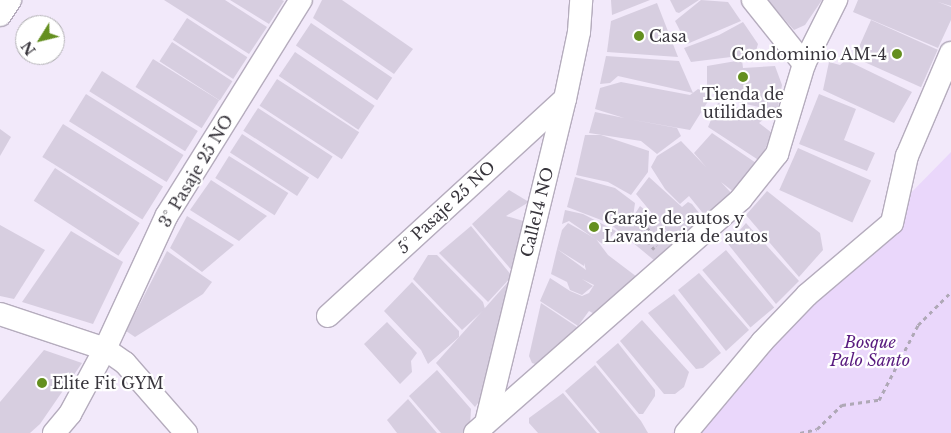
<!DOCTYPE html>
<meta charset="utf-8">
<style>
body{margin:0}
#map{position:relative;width:951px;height:433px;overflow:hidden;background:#f2e9fa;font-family:"Libre Baskerville",serif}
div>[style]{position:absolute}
.green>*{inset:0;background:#ead7fb}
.building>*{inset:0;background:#d7cee0;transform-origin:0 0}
.path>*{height:3px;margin-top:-1.5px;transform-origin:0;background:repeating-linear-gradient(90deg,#afa8b6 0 4px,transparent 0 8px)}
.roads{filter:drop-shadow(1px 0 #b5acbd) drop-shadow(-1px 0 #b5acbd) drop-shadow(0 1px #b5acbd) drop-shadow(0 -1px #b5acbd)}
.minor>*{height:22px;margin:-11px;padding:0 11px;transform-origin:11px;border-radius:11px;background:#fff}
.dots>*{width:14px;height:14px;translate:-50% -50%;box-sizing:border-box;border:2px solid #fff;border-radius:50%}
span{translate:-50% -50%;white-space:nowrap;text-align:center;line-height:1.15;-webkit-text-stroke:4.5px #fff;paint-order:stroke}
.poi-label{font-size:16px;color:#38353c}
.left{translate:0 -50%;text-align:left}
.right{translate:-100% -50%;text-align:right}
.street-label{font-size:16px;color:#38353c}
.park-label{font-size:16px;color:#591b7f;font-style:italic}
.north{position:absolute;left:15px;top:15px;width:50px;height:50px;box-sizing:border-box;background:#fff;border:1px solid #afaeb1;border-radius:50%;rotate:234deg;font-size:14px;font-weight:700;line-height:20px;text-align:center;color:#38353c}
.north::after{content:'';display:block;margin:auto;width:18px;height:22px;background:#648f1f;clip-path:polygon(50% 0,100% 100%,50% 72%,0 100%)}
</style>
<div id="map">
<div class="green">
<div style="clip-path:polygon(951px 152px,951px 433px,672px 433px,723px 385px)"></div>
</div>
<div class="building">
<div style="clip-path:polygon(164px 0,225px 0,267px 27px,249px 54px)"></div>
<div style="clip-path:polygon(230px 0,282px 0,284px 1px,269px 24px)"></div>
<div style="clip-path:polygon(322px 0,342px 0,413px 49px,394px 74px,313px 18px)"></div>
<div style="clip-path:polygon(611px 0,650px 0,612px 15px)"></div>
<div style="clip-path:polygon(670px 0,699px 0,679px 13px,676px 12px)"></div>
<div style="clip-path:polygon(701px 0,728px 2px,741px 21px,687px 44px,675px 21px)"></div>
<div style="clip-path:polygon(767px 0,822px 0,805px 25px,794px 30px)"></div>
<div style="clip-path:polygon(858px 0,951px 0,951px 6px,938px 2px,951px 7px,951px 20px,938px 48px,853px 12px)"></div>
<div style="clip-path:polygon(657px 3px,678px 57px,607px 52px,611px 21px)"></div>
<div style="left:187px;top:18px;width:72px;height:26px;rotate:33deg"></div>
<div style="left:871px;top:20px;width:73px;height:41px;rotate:24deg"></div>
<div style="clip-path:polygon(743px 22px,758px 44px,755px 54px,691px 62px,684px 48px,719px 35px)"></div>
<div style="left:311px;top:23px;width:98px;height:27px;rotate:34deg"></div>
<div style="left:172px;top:42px;width:72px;height:23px;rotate:33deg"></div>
<div style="left:295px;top:52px;width:96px;height:29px;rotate:34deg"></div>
<div style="clip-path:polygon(606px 56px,679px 61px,693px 93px,618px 76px,610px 83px,600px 84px)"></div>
<div style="left:153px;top:59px;width:78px;height:33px;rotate:32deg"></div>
<div style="clip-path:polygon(742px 60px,743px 68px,775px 66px,782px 85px,778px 107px,772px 110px,716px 97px,707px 87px,707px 66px)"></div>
<div style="clip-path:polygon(846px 60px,912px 92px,894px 123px,823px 90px,829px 62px,840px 65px)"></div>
<div style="left:102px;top:71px;width:113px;height:24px;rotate:32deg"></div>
<div style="left:277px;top:79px;width:98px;height:32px;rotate:33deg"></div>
<div style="clip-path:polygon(621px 82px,690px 95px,698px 89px,712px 95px,690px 130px,628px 119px,677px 128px,681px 136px,657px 154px,641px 141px,589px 133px,595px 112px,624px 118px,595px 109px,600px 88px)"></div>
<div style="left:86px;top:94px;width:115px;height:32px;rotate:32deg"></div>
<div style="clip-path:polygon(819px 94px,856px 109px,844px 140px,875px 153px,867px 171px,799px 144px)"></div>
<div style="clip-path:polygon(718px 103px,769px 115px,759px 123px,772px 133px,760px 161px,708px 127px)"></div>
<div style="left:258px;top:108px;width:89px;height:27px;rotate:33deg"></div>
<div style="left:63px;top:124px;width:118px;height:39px;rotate:32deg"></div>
<div style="clip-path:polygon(0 129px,11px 137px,0 156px)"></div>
<div style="clip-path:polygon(712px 133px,759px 165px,735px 193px,721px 182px,733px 195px,710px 222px,689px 196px,680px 204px,665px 189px,651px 167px,657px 156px,681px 141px,706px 167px,694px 153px)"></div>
<div style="left:242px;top:134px;width:80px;height:22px;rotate:33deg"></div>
<div style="clip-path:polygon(585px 135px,601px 135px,649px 151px,648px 172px,631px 195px,608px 182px,576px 175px)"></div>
<div style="left:798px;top:148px;width:80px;height:46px;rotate:24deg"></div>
<div style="left:229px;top:156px;width:70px;height:26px;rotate:32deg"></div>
<div style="left:55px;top:168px;width:101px;height:39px;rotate:33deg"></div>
<div style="clip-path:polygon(575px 177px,615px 188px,635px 203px,633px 217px,640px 206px,660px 222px,673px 243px,661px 266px,609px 223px,567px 207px)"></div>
<div style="clip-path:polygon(649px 177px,682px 207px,688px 202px,692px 204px,707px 223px,680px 247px,636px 194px)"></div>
<div style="clip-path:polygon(211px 180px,267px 216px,239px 241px,190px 210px)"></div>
<div style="clip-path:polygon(509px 190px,529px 202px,506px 216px,527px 222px,514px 273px,472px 224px)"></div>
<div style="clip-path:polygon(767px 191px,820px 233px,823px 250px,799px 277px,746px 215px)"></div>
<div style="clip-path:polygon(565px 210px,583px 214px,616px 231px,604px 245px,569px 221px,562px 224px)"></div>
<div style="clip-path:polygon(187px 216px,234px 245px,202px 272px,170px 248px)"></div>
<div style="clip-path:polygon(568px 223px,596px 239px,608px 255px,641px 280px,598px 316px,589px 311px,578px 326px,540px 301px,550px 278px,570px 291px,582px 296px,589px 293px,594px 285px,582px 279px,593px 286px,582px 295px,570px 290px,567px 282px,551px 274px,557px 249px,586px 270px,584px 263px,584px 266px,557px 249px,562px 230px)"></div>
<div style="clip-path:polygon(746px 223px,799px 281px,776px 304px,728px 244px)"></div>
<div style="clip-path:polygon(0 225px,45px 250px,14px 299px,0 296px)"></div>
<div style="clip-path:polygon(471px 226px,512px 276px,488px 302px,439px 253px)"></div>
<div style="clip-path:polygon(71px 231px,123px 262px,93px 324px,22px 302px)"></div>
<div style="left:726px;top:250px;width:75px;height:31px;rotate:50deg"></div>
<div style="clip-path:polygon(167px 251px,212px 282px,203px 294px,135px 337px,126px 331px)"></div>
<div style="clip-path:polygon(428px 255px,437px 255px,483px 302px,485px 309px,462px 330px,413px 279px)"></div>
<div style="clip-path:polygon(699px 273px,749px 330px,726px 351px,678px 290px)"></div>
<div style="clip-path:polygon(515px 274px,481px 399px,475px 407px,436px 363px)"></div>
<div style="clip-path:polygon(412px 282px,459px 331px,459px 337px,428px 364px,421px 350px,384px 311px)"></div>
<div style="clip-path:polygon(674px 294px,721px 353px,703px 368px,696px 369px,648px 313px)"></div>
<div style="clip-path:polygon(541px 303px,583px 331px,541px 366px,532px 363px,529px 356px)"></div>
<div style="clip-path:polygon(642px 320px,689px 372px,684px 387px,675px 394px,664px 394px,620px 341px)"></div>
<div style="clip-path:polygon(387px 322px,417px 353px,411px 361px,412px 372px,400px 384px,364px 344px)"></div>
<div style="clip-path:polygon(618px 343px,655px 390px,655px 396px,643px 414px,639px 414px,596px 362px)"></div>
<div style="clip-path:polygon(44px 350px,82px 363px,40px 424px,30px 433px,0 433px,0 402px)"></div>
<div style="clip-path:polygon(595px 365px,641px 421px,648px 433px,600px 433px,565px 391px)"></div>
<div style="clip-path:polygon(437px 370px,471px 409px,470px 427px,465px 433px,441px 433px,409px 396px)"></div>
<div style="clip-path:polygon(563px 393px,597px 433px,538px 433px,529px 423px,529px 418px)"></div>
<div style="clip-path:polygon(408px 399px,437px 433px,397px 433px,387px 420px)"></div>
</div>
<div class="path">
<div style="left:639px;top:218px;width:4px;rotate:76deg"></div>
<div style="left:640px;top:222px;width:16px;rotate:40deg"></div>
<div style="left:652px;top:232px;width:8px;rotate:97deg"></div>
<div style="left:651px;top:240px;width:8px;rotate:40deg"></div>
<div style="left:632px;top:234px;width:7px;rotate:27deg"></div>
<div style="left:652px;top:235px;width:11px;rotate:27deg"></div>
<div style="left:637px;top:238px;width:14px;rotate:8deg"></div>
<div style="left:647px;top:241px;width:11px;rotate:49deg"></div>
<div style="left:800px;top:433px;width:17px;rotate:-13deg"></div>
<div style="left:817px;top:429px;width:35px;rotate:-44deg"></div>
<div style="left:842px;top:405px;width:37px;rotate:-8deg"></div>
<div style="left:879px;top:400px;width:85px;rotate:-62.5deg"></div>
<div style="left:918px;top:325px;width:47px;rotate:-45deg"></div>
</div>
<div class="roads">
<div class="minor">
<div style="left:753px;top:0;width:82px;rotate:51.4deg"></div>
<div style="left:0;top:15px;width:18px;rotate:-56deg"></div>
<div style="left:0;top:314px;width:111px;rotate:18.4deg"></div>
<div style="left:105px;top:349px;width:24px;rotate:35deg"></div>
<div style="left:125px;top:363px;width:93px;rotate:48.9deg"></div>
<div style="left:328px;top:316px;width:321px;rotate:-42.5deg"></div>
<div style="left:486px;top:423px;width:333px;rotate:-76.3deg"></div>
<div style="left:565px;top:99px;width:68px;rotate:-78.2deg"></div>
<div style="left:579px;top:32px;width:32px;rotate:-86deg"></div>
<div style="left:54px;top:433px;width:25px;rotate:-50deg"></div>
<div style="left:70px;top:414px;width:74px;rotate:-61.7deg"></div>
<div style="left:105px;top:349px;width:148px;rotate:-65.2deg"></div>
<div style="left:167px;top:215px;width:253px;rotate:-58.1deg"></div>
<div style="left:475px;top:433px;width:354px;rotate:-41.3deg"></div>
<div style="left:741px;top:199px;width:58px;rotate:-51.3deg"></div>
<div style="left:777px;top:154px;width:94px;rotate:-73.3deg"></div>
<div style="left:804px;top:64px;width:72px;rotate:-63.4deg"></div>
<div style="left:686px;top:433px;width:119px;rotate:-50.1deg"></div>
<div style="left:762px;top:342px;width:65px;rotate:-46.2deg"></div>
<div style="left:807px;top:295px;width:111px;rotate:-40.3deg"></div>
<div style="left:892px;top:223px;width:69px;rotate:-77.4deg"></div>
<div style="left:907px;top:156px;width:112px;rotate:-66.9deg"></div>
</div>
</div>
<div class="dots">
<div style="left:639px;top:36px;background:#648f1f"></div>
<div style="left:897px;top:54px;background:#648f1f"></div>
<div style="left:743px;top:77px;background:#648f1f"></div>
<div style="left:594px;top:227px;background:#648f1f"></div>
<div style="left:42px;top:383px;background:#648f1f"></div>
</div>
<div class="poi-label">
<span class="left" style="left:649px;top:36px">Casa</span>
<span class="right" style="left:887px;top:54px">Condominio AM-4</span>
<span style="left:743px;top:103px">Tienda de<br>utilidades</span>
<span class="left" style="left:604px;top:227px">Garaje de autos y<br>Lavanderia de autos</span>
<span class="left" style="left:52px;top:383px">Elite Fit GYM</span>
</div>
<div class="street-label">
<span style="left:196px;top:171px;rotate:-59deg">3° Pasaje 25 NO</span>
<span style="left:446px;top:207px;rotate:-43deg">5° Pasaje 25 NO</span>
<span style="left:537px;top:212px;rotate:-76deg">Calle14 NO</span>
</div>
<div class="park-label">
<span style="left:870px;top:351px">Bosque<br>Palo Santo</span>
</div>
<div class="north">N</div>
</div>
